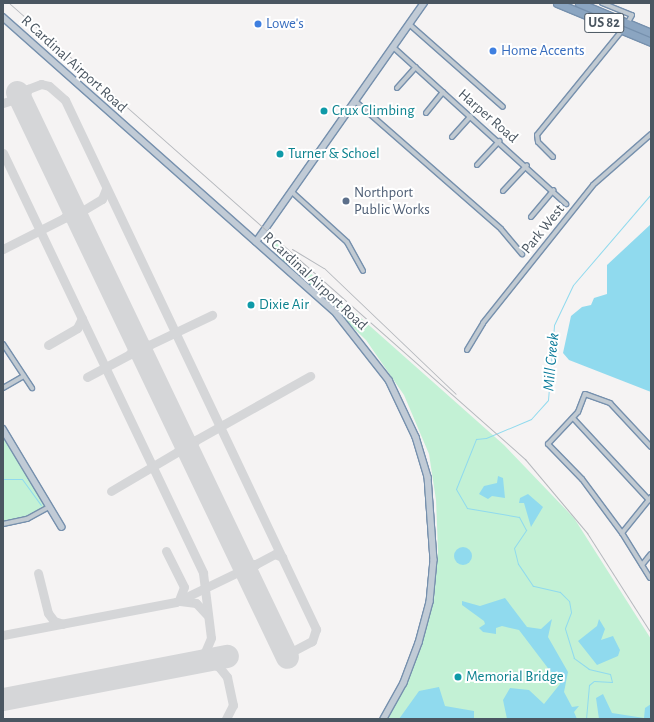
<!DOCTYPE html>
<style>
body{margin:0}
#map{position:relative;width:654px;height:722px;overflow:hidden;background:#f5f3f3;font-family:"Alegreya Sans",sans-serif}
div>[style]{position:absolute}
.green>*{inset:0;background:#c3f1d5}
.water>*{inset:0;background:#90daee}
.round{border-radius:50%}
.stream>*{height:1px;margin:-0.5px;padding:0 0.5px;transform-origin:0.5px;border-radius:0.5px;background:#90daee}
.taxiway>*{height:9px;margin:-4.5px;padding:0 4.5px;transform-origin:4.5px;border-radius:4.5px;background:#d5d6d8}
.runway>*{height:23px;margin:-11.5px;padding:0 11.5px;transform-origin:11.5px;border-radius:11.5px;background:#d5d6d8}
.roads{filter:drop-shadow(1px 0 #7690ad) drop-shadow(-1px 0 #7690ad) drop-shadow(0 1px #7690ad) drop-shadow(0 -1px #7690ad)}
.street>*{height:4px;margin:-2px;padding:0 2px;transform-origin:2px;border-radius:2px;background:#c1cad2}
.secondary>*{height:5.5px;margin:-2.75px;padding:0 2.75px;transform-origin:2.75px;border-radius:2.75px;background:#c1cbd6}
.highway>*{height:7px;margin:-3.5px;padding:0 3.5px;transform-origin:3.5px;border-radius:3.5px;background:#8ba5c1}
.rail>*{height:1px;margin:-0.5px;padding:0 0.5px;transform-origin:0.5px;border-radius:0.5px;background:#b5b8bd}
.dots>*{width:11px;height:11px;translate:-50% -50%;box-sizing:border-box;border:2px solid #fff;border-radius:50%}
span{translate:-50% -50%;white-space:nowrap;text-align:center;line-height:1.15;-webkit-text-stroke:4px #fff;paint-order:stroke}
.shield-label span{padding:1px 3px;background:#fff;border:1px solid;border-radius:3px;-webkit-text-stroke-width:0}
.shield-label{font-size:14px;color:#4a5661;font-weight:700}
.shop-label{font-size:15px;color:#366cbe}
.left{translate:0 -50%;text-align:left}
.street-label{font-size:15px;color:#4a5661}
.culture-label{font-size:15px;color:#0d838f}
.service-label{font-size:15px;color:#4e5e75}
.water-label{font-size:16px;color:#0c7c9b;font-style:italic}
.frame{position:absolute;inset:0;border:4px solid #4a5661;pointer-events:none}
</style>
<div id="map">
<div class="green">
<div style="clip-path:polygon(273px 240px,504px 445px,574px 518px,651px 639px,651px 719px,386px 719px,421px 648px,434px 600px,438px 551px,436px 500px,429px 454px,404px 395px,366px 340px,282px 260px,272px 246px)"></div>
<div style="clip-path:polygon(3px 429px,49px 507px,33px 517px,3px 524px)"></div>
</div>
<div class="water">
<div style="clip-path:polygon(651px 224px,651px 392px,569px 360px,563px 353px,571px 316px,582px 307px,591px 305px,594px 298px,607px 294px,607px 265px)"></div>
<div style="clip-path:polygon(498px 476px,503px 478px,505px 498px,492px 496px,488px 499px,479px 494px,484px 486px,497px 483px)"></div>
<div style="clip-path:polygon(528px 494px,543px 507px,531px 527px,524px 503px,519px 503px,520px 498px)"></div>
<div class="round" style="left:454px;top:547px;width:18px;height:18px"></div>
<div style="clip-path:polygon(505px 598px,527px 627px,541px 629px,552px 619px,548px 637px,568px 672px,564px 692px,572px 707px,579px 706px,574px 712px,577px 719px,507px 719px,503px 700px,510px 688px,529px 690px,544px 704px,560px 684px,519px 630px,502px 626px,496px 628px,496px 634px,483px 632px,479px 628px,485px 624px,484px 621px,462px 605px,462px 601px,480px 606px)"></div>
<div style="clip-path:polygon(599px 619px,605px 629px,601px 640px,613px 636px,620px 650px,618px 656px,597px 665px,578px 641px,597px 626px)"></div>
<div style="clip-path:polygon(439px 687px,445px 706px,474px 711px,474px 719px,399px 719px,419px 691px)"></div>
<div style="clip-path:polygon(603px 694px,612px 713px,644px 718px,645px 708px,651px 704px,651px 719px,599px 719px,596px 698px)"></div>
</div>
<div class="stream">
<div style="left:3px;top:479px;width:19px"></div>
<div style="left:22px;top:479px;width:32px;rotate:54deg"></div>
<div style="left:586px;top:719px;width:34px;rotate:-85deg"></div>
<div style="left:589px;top:685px;width:6px;rotate:-39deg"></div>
<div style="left:594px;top:681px;width:18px;rotate:3deg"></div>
<div style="left:612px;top:682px;width:8px;rotate:-104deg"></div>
<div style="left:610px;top:674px;width:22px;rotate:-167deg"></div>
<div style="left:589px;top:669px;width:19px;rotate:-144deg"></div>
<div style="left:574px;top:658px;width:31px;rotate:-107deg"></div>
<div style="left:565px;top:628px;width:17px;rotate:-69deg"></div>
<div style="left:571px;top:612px;width:11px;rotate:-100deg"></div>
<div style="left:569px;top:601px;width:13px;rotate:-135deg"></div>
<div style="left:560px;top:592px;width:28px;rotate:-167deg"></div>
<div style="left:533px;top:586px;width:27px;rotate:-124deg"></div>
<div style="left:518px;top:564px;width:16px;rotate:-104deg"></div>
<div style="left:514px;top:548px;width:22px;rotate:-56deg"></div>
<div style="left:526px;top:530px;width:15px;rotate:-118deg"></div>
<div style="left:519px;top:517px;width:53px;rotate:-170.2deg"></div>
<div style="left:467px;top:508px;width:22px;rotate:-120deg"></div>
<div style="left:456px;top:489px;width:54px;rotate:-68.2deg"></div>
<div style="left:476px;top:439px;width:10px;rotate:-6deg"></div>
<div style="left:486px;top:438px;width:49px;rotate:-22.9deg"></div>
<div style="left:531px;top:419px;width:25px;rotate:-48deg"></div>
<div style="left:548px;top:400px;width:75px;rotate:-85.4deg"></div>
<div style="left:554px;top:325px;width:44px;rotate:-64.6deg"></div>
<div style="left:573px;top:285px;width:120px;rotate:-49.4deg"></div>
</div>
<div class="taxiway">
<div style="left:3px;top:103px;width:9px;rotate:-18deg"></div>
<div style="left:12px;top:100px;width:12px;rotate:20deg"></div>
<div style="left:23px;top:104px;width:16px;rotate:-72deg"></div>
<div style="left:28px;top:89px;width:14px;rotate:-21deg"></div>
<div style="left:41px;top:84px;width:8px;rotate:14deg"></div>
<div style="left:49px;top:86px;width:21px;rotate:41deg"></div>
<div style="left:65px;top:100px;width:586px;rotate:64.62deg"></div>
<div style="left:316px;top:629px;width:13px;rotate:108deg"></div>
<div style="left:312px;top:641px;width:30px;rotate:152deg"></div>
<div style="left:3px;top:153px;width:465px;rotate:64.5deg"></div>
<div style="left:203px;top:573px;width:65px;rotate:83deg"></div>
<div style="left:211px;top:638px;width:15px;rotate:113deg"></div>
<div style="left:205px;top:652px;width:19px;rotate:144deg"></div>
<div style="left:79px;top:222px;width:11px;rotate:-75deg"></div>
<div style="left:82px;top:211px;width:23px;rotate:-31deg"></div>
<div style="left:102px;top:199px;width:11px;rotate:-68deg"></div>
<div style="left:3px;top:249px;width:68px;rotate:-26.9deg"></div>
<div style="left:64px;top:218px;width:9px;rotate:-49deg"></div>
<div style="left:70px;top:211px;width:8px;rotate:-90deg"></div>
<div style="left:48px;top:345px;width:34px;rotate:-30deg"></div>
<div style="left:77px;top:328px;width:11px;rotate:-63deg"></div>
<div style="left:130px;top:354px;width:14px;rotate:-65deg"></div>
<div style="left:136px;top:341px;width:14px;rotate:17deg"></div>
<div style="left:149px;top:345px;width:70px;rotate:-25.5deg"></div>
<div style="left:87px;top:377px;width:49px;rotate:-28.1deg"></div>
<div style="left:130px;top:354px;width:8px"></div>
<div style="left:138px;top:354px;width:9px;rotate:36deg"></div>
<div style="left:191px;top:456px;width:9px;rotate:-90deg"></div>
<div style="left:191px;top:447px;width:9px;rotate:-54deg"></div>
<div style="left:196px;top:440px;width:131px;rotate:-29.3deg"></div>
<div style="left:111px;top:491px;width:77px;rotate:-30.6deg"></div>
<div style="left:177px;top:452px;width:9px;rotate:-54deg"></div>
<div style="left:182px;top:445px;width:10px;rotate:-96deg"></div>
<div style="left:166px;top:551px;width:40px;rotate:63.4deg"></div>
<div style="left:184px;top:587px;width:14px;rotate:111deg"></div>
<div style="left:240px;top:558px;width:9px;rotate:41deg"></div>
<div style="left:247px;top:564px;width:9px"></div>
<div style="left:38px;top:573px;width:41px;rotate:76deg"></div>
<div style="left:48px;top:613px;width:10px;rotate:53deg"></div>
<div style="left:54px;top:621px;width:9px;rotate:18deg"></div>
<div style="left:249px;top:577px;width:8px;rotate:-83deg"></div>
<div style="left:250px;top:569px;width:8px;rotate:-40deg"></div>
<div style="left:256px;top:564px;width:21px;rotate:-28deg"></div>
<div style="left:275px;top:554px;width:8px;rotate:23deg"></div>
<div style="left:180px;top:601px;width:16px;rotate:7deg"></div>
<div style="left:196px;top:603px;width:16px;rotate:47deg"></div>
<div style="left:3px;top:635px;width:176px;rotate:-10.8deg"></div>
<div style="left:176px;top:602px;width:69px;rotate:-25.8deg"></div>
<div style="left:238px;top:572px;width:12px;rotate:24deg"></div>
<div style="left:204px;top:660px;width:17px;rotate:25deg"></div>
<div style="left:219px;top:667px;width:13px;rotate:51deg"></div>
<div style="left:227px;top:677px;width:29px;rotate:78deg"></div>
<div style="left:233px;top:705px;width:16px;rotate:117deg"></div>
<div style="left:3px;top:699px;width:2px"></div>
</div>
<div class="runway">
<div style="left:17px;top:92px;width:626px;rotate:64.46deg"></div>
<div style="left:3px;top:699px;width:228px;rotate:-10.9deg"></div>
</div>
<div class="roads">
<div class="street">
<div style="left:602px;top:3px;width:32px;rotate:22deg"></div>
<div style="left:632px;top:15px;width:10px;rotate:119deg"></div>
<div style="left:409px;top:24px;width:125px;rotate:41.4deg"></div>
<div style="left:393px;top:47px;width:234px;rotate:42.2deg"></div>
<div style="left:397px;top:88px;width:28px;rotate:-48deg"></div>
<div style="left:355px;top:101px;width:194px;rotate:41.2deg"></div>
<div style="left:501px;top:229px;width:33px;rotate:50deg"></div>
<div style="left:426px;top:113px;width:27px;rotate:-51deg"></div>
<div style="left:452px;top:137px;width:28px;rotate:-48deg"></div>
<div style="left:553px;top:157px;width:21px;rotate:-135deg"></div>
<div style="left:538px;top:142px;width:7px;rotate:-98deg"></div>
<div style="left:537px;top:135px;width:136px;rotate:-50.9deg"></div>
<div style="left:477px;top:165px;width:33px;rotate:-47deg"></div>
<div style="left:503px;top:191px;width:35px;rotate:-47deg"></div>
<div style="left:292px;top:192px;width:74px;rotate:42.3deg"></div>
<div style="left:347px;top:242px;width:33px;rotate:61deg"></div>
<div style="left:531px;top:217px;width:35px;rotate:-50deg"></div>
<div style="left:3px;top:344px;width:53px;rotate:56.6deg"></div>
<div style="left:467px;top:350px;width:31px;rotate:-59deg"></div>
<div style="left:483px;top:323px;width:176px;rotate:-51.4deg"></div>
<div style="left:593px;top:185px;width:77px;rotate:-41.3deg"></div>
<div style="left:3px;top:388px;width:24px;rotate:-30deg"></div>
<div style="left:573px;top:418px;width:112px;rotate:47.2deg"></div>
<div style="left:3px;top:524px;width:25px;rotate:-12deg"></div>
<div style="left:27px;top:519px;width:25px;rotate:-29deg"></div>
<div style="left:622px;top:533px;width:67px;rotate:-126.5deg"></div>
<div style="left:582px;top:479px;width:49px;rotate:-134.2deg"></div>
<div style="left:548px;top:444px;width:44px;rotate:-46.8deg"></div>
<div style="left:578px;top:412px;width:19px;rotate:-69deg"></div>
<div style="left:585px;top:394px;width:27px;rotate:20deg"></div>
<div style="left:610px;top:403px;width:60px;rotate:47deg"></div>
<div style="left:642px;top:565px;width:14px;rotate:-51deg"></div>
<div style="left:650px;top:578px;width:53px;rotate:-121.9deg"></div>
<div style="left:622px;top:533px;width:46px;rotate:-51.1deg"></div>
</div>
<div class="secondary">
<div style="left:3px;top:17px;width:447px;rotate:41.6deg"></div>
<div style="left:337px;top:314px;width:84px;rotate:51.8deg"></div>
<div style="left:389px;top:380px;width:63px;rotate:64.7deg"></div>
<div style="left:416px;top:437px;width:42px;rotate:73.3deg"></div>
<div style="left:428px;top:477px;width:83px;rotate:85.9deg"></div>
<div style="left:434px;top:560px;width:42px;rotate:95.4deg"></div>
<div style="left:430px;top:602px;width:42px;rotate:105deg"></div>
<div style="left:419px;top:643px;width:43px;rotate:110.6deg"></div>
<div style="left:404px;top:683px;width:41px;rotate:119.1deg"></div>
<div style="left:256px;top:242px;width:292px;rotate:-54.9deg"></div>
<div style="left:3px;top:429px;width:114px;rotate:59deg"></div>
</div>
<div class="highway">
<div style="left:557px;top:3px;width:102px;rotate:22.5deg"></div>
<div style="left:579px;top:3px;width:78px;rotate:22.6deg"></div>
</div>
</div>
<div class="rail">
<div style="left:9px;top:3px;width:689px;rotate:41.47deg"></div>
<div style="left:525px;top:459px;width:97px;rotate:50deg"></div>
<div style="left:587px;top:533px;width:119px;rotate:57.4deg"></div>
<div style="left:292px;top:249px;width:37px;rotate:31deg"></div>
<div style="left:324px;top:268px;width:182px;rotate:43.7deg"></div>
</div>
<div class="dots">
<div style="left:258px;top:24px;background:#3f7fe0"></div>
<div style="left:493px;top:51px;background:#3f7fe0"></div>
<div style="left:324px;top:111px;background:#0f9aa8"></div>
<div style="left:280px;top:154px;background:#0f9aa8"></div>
<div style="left:346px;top:201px;background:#5c6f8a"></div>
<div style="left:251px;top:305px;background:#0f9aa8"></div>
<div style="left:458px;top:677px;background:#0f9aa8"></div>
</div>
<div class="shield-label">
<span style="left:604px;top:23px">US 82</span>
</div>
<div class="shop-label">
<span class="left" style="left:266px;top:24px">Lowe's</span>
<span class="left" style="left:501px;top:51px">Home Accents</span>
</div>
<div class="street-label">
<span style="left:74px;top:64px;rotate:42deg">R Cardinal Airport Road</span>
<span style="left:488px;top:116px;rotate:41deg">Harper Road</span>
<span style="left:543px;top:229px;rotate:-51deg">Park West</span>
<span style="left:315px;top:281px;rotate:43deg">R Cardinal Airport Road</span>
</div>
<div class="culture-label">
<span class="left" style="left:332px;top:111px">Crux Climbing</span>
<span class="left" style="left:288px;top:154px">Turner &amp; Schoel</span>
<span class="left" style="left:259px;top:305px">Dixie Air</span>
<span class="left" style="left:466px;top:677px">Memorial Bridge</span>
</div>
<div class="service-label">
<span class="left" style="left:354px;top:201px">Northport<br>Public Works</span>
</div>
<div class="water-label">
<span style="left:551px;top:362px;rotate:-85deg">Mill Creek</span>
</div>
<div class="frame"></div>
</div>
